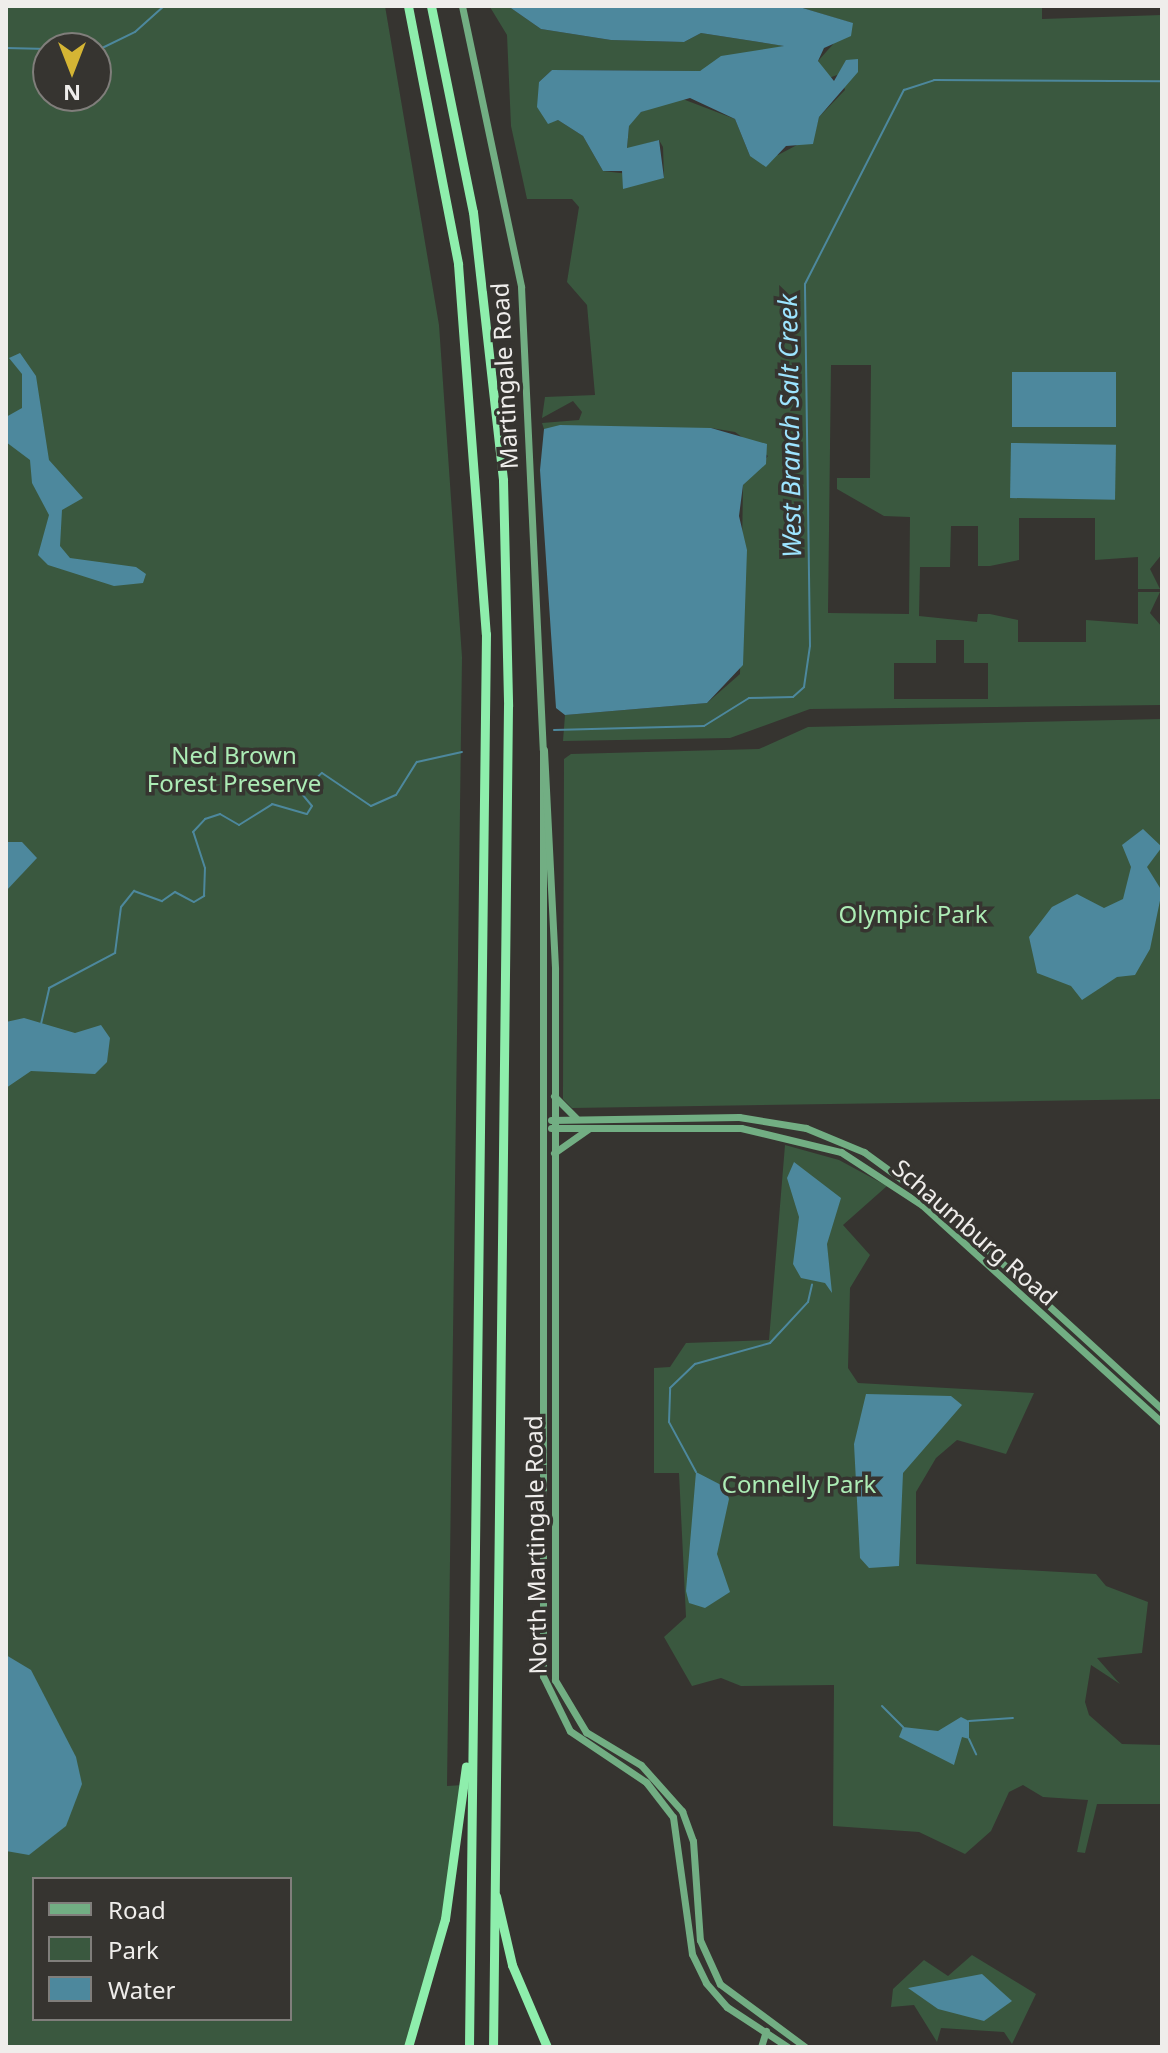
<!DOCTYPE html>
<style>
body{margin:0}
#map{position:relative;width:1168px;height:2053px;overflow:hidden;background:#363430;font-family:"Noto Sans",sans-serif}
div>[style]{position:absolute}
.green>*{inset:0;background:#3a583f}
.water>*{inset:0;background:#4d889d;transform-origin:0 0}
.stream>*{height:2px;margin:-1px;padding:0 1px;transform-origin:1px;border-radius:1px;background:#4d889d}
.secondary>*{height:7px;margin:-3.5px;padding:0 3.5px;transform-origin:3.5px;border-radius:3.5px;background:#72ae83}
.highway>*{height:9px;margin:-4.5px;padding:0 4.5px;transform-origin:4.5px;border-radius:4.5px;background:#8eeeac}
span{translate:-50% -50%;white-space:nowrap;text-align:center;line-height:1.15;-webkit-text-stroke:7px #363430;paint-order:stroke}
.street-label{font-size:24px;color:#efedeb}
.park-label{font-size:24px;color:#acecb5}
.water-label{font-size:26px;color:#9de4ff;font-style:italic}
.frame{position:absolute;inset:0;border:8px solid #efedeb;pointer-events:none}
.legend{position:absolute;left:32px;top:1877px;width:260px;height:144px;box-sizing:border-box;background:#363430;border:2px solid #807e7b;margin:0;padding:10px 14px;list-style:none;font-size:24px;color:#efedeb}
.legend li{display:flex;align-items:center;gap:16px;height:40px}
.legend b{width:40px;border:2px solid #807e7b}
.north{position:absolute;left:32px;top:32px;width:80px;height:80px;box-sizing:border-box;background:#363430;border:2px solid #807e7b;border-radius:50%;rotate:180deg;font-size:22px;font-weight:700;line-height:32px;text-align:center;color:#efedeb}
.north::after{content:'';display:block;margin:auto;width:28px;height:36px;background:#d5b534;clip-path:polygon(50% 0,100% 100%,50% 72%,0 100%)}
</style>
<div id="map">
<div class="green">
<div style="clip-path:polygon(evenodd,6px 6px,385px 6px,439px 325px,462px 657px,447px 1786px,463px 1785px,445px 1919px,408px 2047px,6px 2047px,6px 6px,48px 48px,96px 48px,96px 96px,48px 96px,48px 48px,6px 6px,34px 1879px,290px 1879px,290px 2019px,34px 2019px,34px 1879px)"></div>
<div style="clip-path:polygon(evenodd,481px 6px,508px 6px,541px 29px,611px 40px,684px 42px,701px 33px,785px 46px,700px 71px,552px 70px,539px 82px,548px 123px,558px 120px,583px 136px,603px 171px,664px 178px,663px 147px,659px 140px,627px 149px,629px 125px,641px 112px,680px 98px,735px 119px,750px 156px,778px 155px,814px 136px,819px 117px,845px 90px,840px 74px,826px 79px,818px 61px,852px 23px,796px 6px,1042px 6px,1042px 19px,1162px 15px,1162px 554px,1150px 569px,1160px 589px,1138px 589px,1138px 557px,1095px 560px,1095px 518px,1019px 518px,1019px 560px,990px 566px,978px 566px,978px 526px,951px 526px,950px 567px,920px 567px,919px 616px,977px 622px,978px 614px,990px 614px,1018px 620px,1018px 642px,1086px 642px,1086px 620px,1138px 624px,1138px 592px,1160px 592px,1150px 613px,1162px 627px,1162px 705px,810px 709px,730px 738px,563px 741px,565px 715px,707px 703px,740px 674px,743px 485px,768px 456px,735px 432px,711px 428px,544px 429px,542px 423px,579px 420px,582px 412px,573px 401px,542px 418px,545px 397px,595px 395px,587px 305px,567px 282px,579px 207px,572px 199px,527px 199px,511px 126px,507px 35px,490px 7px,481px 6px,831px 365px,871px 365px,870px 478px,837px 478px,837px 489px,884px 516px,910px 517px,909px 614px,828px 613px,831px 365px,481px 6px,936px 640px,964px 640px,964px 663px,988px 663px,988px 699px,894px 699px,894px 663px,936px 663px,936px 640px)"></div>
<div style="clip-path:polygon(1162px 719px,1162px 1099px,572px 1108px,563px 1099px,564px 759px,571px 754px,759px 749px,808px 727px)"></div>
<div style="clip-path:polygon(785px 1145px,839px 1160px,887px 1186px,843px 1225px,870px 1255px,850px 1288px,848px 1368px,858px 1383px,1034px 1393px,1006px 1454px,957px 1440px,936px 1458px,916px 1492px,916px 1564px,1096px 1574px,1106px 1586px,1148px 1602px,1142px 1653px,1097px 1658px,1120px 1684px,1091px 1665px,1085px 1702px,1089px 1715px,1122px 1744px,1162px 1745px,1162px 1804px,1097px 1804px,1085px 1853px,1077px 1852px,1088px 1800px,1043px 1797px,1023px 1785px,1009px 1792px,991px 1831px,965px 1854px,919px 1832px,833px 1826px,834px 1685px,741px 1686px,721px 1678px,692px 1686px,664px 1637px,686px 1617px,679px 1473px,654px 1473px,654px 1368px,670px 1367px,686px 1343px,769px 1340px)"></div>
<div style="clip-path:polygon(972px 1955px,1036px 1994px,1012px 2044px,1004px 2032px,941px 2028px,937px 2042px,914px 2005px,891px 2007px,893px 1989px,924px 1960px,948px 1976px)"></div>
</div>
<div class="water">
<div style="clip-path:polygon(508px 6px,796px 6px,853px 23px,851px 36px,824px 48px,818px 61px,834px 81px,846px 60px,858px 59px,858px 72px,819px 117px,813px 144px,786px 146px,766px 167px,750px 156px,735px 119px,690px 98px,641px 112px,629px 126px,627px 148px,659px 140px,664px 178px,623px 189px,622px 171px,603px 171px,583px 136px,558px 120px,548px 124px,537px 107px,539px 82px,552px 70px,700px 71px,721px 56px,784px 46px,701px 33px,684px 42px,611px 40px,541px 29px)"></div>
<div style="clip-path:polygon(20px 353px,36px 376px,49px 460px,83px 498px,62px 510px,60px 546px,70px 558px,136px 567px,146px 574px,143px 583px,114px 586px,48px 565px,38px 555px,49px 515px,32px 483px,30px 460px,6px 442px,6px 417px,22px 408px,22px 374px,9px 358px)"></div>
<div style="left:1012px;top:372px;width:104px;height:55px"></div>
<div style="clip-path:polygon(560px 425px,711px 428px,767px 444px,766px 464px,743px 485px,739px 516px,747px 550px,743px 665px,707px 703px,565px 715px,556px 708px,540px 470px,544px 429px)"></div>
<div style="left:1011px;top:443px;width:105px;height:55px;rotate:1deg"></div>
<div style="clip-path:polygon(1143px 829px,1162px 847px,1147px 867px,1162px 891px,1150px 949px,1135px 975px,1117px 977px,1082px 1000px,1071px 986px,1037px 973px,1029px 937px,1052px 907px,1077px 894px,1104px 908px,1123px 899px,1131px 867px,1122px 845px)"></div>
<div style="clip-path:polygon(6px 842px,22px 842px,37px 858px,6px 891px)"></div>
<div style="clip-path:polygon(24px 1018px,75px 1033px,101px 1025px,110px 1038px,107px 1062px,95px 1074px,31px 1071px,6px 1088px,6px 1022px)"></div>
<div style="clip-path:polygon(794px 1162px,841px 1198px,827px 1244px,832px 1293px,825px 1283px,801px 1278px,793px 1264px,799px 1217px,787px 1178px)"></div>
<div style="clip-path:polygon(866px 1394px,951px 1396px,962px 1405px,903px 1473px,899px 1566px,869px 1568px,860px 1558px,854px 1444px)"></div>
<div style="clip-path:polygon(696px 1472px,725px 1487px,729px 1499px,717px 1554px,730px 1592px,705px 1608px,689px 1603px,686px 1591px)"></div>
<div style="clip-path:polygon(6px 1655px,31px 1670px,76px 1757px,82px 1784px,66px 1826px,29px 1855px,6px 1851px)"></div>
<div style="clip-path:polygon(961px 1717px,969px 1721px,969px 1739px,962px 1737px,954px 1765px,899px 1737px,903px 1727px,938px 1731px)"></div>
<div style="clip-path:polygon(982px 1974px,1012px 2001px,984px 2021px,938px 2009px,908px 1988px)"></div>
</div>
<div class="stream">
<div style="left:6px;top:48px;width:42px;rotate:1.4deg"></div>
<div style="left:96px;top:51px;width:43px;rotate:-26deg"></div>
<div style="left:135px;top:32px;width:39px;rotate:-42deg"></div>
<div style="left:554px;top:730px;width:150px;rotate:-1.5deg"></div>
<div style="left:704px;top:726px;width:53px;rotate:-31.9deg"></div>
<div style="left:749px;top:698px;width:44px;rotate:-1.3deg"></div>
<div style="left:793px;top:697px;width:15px;rotate:-42deg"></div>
<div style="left:804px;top:687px;width:41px;rotate:-81.7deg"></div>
<div style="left:810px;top:646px;width:362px;rotate:-90.8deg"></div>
<div style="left:805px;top:284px;width:218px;rotate:-63deg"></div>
<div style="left:904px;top:90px;width:32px;rotate:-18deg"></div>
<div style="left:934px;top:80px;width:228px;rotate:0.3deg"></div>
<div style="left:41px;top:1024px;width:37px;rotate:-77deg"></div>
<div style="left:49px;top:988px;width:75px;rotate:-27.9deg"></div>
<div style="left:115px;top:953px;width:46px;rotate:-82.6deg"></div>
<div style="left:121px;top:907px;width:21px;rotate:-51deg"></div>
<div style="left:134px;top:891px;width:30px;rotate:20deg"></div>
<div style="left:162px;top:901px;width:16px;rotate:-35deg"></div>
<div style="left:175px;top:892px;width:21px;rotate:28deg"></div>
<div style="left:194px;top:902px;width:12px;rotate:-31deg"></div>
<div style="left:204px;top:896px;width:28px;rotate:-88deg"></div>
<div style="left:205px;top:868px;width:38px;rotate:-108deg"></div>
<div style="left:193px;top:832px;width:18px;rotate:-47deg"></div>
<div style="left:205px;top:819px;width:16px;rotate:-18deg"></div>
<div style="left:220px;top:814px;width:22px;rotate:30deg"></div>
<div style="left:239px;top:825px;width:39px;rotate:-32deg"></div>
<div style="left:272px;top:804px;width:36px;rotate:16deg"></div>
<div style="left:307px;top:814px;width:9px;rotate:-58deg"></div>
<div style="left:312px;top:806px;width:17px;rotate:-130deg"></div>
<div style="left:301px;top:793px;width:29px;rotate:-44deg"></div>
<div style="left:322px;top:773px;width:59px;rotate:34deg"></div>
<div style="left:371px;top:806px;width:27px;rotate:-24deg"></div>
<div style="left:396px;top:795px;width:39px;rotate:-58deg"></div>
<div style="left:417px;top:762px;width:46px;rotate:-12.5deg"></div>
<div style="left:696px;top:1472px;width:57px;rotate:-118.4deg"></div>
<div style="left:669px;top:1422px;width:34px;rotate:-88deg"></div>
<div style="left:670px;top:1388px;width:35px;rotate:-44deg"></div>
<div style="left:695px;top:1364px;width:78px;rotate:-15.6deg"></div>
<div style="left:770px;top:1343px;width:56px;rotate:-47.2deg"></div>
<div style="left:808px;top:1302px;width:18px;rotate:-77deg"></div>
<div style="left:882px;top:1706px;width:30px;rotate:45deg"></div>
<div style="left:969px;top:1721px;width:44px;rotate:-3.9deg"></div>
<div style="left:969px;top:1739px;width:17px;rotate:65deg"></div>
</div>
<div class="secondary">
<div style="left:462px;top:6px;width:287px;rotate:78.1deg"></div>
<div style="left:521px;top:287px;width:463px;rotate:87.3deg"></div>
<div style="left:543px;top:749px;width:927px;rotate:90deg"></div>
<div style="left:543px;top:1676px;width:61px;rotate:63.9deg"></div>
<div style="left:570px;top:1731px;width:92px;rotate:33.9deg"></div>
<div style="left:646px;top:1782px;width:44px;rotate:52.4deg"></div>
<div style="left:673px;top:1817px;width:138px;rotate:82.1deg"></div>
<div style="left:692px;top:1954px;width:32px;rotate:64deg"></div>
<div style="left:706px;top:1983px;width:32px;rotate:49deg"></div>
<div style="left:727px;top:2007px;width:73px;rotate:33.3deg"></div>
<div style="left:544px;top:750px;width:219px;rotate:87.1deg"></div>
<div style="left:555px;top:969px;width:711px;rotate:90deg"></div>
<div style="left:555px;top:1680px;width:61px;rotate:59.2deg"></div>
<div style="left:586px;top:1732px;width:64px;rotate:31deg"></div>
<div style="left:641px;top:1765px;width:62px;rotate:48.3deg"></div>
<div style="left:682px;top:1811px;width:32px;rotate:70deg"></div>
<div style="left:693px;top:1841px;width:99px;rotate:86deg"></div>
<div style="left:700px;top:1940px;width:48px;rotate:65.6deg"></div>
<div style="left:720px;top:1984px;width:106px;rotate:36.5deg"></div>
<div style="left:554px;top:1096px;width:31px;rotate:45deg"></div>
<div style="left:551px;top:1120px;width:188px;rotate:-0.9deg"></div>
<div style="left:739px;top:1117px;width:68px;rotate:9.3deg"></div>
<div style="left:806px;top:1128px;width:63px;rotate:22.5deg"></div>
<div style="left:864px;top:1152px;width:100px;rotate:36.1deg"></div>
<div style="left:945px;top:1211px;width:294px;rotate:42.4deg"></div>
<div style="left:551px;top:1128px;width:190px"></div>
<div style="left:741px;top:1128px;width:103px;rotate:13.5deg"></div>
<div style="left:841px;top:1152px;width:97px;rotate:33.2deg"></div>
<div style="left:922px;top:1205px;width:324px;rotate:42.2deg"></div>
<div style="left:554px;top:1153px;width:42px;rotate:-35.2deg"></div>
<div style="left:761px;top:2047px;width:17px;rotate:-73deg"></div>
</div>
<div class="highway">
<div style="left:408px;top:6px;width:263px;rotate:79deg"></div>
<div style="left:458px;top:264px;width:371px;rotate:85.7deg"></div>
<div style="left:486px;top:634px;width:1413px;rotate:90.69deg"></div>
<div style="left:431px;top:6px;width:210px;rotate:78.5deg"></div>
<div style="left:473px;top:212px;width:270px;rotate:83.6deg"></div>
<div style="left:503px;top:480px;width:226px;rotate:88.7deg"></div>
<div style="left:508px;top:706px;width:1341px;rotate:90.64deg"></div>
<div style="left:496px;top:1896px;width:71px;rotate:76.9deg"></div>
<div style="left:512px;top:1965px;width:89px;rotate:66.9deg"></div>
<div style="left:408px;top:2047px;width:133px;rotate:-73.9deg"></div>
<div style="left:445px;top:1919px;width:154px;rotate:-82.2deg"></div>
</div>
<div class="street-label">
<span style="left:504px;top:376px;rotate:-93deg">Martingale Road</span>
<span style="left:975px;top:1232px;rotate:41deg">Schaumburg Road</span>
<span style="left:535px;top:1545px;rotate:-91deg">North Martingale Road</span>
</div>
<div class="park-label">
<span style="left:234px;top:769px">Ned Brown<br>Forest Preserve</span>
<span style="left:913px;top:914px">Olympic Park</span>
<span style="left:799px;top:1484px">Connelly Park</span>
</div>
<div class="water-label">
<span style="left:790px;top:426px;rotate:-91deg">West Branch Salt Creek</span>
</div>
<div class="frame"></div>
<ul class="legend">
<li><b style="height:10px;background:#72ae83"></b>Road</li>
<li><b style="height:22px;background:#3a583f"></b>Park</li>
<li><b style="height:22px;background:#4d889d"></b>Water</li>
</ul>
<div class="north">N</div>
</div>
